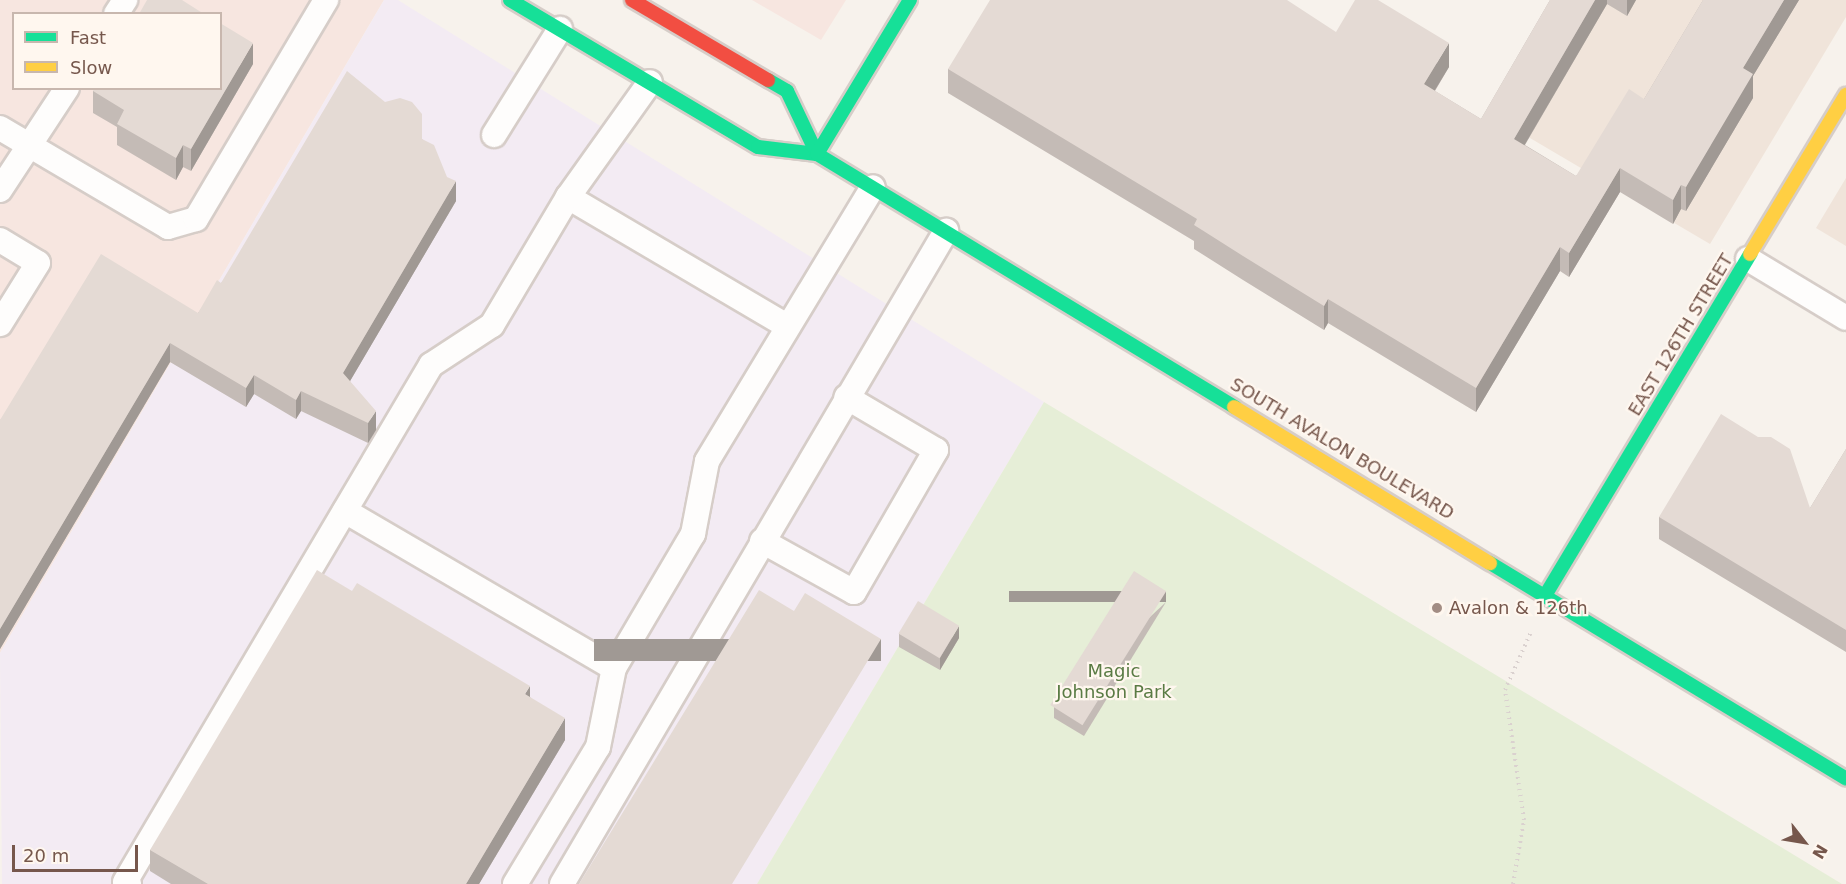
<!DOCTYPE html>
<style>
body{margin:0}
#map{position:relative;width:1846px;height:884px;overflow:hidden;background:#f7f2ec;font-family:"DejaVu Sans",sans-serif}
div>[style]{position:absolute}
.residential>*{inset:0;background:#f0e4da}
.commercial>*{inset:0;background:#f7e6e0}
.education>*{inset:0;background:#f3ebf3}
.green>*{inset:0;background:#e6eed7}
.path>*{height:4px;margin-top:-2px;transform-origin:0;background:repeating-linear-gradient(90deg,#dad1cf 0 1.5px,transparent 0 6px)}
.roads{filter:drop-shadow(2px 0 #d6cdc8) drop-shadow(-2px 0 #d6cdc8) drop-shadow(0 2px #d6cdc8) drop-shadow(0 -2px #d6cdc8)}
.lane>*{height:24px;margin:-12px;padding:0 12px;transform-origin:12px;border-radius:12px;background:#fefdfc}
.fast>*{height:14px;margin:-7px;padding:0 7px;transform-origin:7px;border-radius:7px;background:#16e098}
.slow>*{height:14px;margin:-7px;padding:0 7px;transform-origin:7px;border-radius:7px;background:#ffcf43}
.jam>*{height:14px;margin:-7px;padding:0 7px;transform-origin:7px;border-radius:7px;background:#f24e42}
.wall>*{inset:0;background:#c4bbb6}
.shaded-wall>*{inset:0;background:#a09994;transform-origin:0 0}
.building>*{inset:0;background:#e4dad4;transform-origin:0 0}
.dots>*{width:16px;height:16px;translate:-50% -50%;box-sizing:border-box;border:3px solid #fff7ef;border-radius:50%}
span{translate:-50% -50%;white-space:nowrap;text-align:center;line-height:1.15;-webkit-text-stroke:4.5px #fff7ef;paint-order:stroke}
.street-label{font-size:18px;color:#76574c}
.poi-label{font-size:18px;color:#76574c}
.left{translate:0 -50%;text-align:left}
.park-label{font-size:18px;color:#5a7b44}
.legend{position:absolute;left:12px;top:12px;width:210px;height:78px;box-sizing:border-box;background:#fff7ef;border:2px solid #c8b7ae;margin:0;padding:8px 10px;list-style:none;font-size:18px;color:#76574c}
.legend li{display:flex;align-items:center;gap:12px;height:30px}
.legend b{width:30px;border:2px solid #c8b7ae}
.north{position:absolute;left:1774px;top:812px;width:60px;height:60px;-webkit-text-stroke:4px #fff7ef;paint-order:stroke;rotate:121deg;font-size:16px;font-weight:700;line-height:24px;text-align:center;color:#76574c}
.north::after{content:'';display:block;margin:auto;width:21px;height:27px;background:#76574c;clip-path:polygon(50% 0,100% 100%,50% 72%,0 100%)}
.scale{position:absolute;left:12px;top:845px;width:126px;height:27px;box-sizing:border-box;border:3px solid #76574c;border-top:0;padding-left:8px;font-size:18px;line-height:21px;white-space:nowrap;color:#76574c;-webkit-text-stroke:4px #fff7ef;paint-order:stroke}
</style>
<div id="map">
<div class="residential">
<div style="clip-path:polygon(1555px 0,1846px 0,1846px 17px,1710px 244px,1486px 112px)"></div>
<div style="clip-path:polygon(1846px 178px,1846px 246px,1816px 228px)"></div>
</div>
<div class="commercial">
<div style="clip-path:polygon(evenodd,0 0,384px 0,0 653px,0 0,14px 14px,220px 14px,220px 88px,14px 88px,14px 14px)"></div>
<div style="clip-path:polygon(752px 0,846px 0,821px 40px)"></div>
</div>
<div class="education">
<div style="clip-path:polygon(384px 0,398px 0,1044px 402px,757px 884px,2px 884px,0 653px)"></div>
</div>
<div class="green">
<div style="clip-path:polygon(1044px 402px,1842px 884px,757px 884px)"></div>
</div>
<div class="path">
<div style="left:1513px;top:884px;width:65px;rotate:-80.2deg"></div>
<div style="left:1524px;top:820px;width:131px;rotate:-98.3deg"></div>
<div style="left:1505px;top:690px;width:64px;rotate:-65.9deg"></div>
</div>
<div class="roads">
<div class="lane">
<div style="left:116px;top:14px;width:17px;rotate:-57deg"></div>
<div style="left:0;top:128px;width:195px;rotate:30.5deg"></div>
<div style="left:168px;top:227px;width:29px;rotate:-16deg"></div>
<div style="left:196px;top:219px;width:255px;rotate:-59.3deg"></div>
<div style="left:494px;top:135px;width:125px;rotate:-58.1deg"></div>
<div style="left:0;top:190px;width:122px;rotate:-56.7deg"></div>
<div style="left:568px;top:197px;width:254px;rotate:30.5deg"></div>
<div style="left:0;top:240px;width:44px;rotate:31.2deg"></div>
<div style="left:38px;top:263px;width:72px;rotate:121.9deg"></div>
<div style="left:1748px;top:259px;width:114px;rotate:31deg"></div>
<div style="left:345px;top:511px;width:311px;rotate:30.3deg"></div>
<div style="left:762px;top:541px;width:105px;rotate:29deg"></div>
<div style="left:854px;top:592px;width:164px;rotate:-60deg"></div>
<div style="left:936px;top:450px;width:104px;rotate:-149.5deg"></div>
<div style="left:129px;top:884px;width:4px;rotate:-153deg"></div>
<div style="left:125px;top:882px;width:601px;rotate:-59.38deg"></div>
<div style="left:431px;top:365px;width:73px;rotate:-33.3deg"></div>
<div style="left:492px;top:325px;width:149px;rotate:-59.3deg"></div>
<div style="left:568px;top:197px;width:141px;rotate:-54.5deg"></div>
<div style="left:515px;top:884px;width:160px;rotate:-58.8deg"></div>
<div style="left:598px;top:747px;width:81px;rotate:-78.6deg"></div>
<div style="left:614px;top:668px;width:156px;rotate:-59.5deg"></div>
<div style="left:693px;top:534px;width:74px;rotate:-79.1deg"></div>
<div style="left:707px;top:461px;width:320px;rotate:-58.8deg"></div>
<div style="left:562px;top:884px;width:758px;rotate:-59.54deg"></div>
</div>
<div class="fast">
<div style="left:510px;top:0;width:288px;rotate:30.7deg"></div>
<div style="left:758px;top:147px;width:59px;rotate:6.8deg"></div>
<div style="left:817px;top:154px;width:488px;rotate:31.2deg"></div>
<div style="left:768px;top:80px;width:22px;rotate:30deg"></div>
<div style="left:787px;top:91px;width:70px;rotate:64.5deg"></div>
<div style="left:817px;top:154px;width:180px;rotate:-58.9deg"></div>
<div style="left:1490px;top:563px;width:416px;rotate:31.2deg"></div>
<div style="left:1546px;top:594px;width:397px;rotate:-59deg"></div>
</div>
<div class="slow">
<div style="left:1750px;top:254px;width:186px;rotate:-58.9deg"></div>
<div style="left:1234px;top:407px;width:300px;rotate:31.4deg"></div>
</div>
<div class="jam">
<div style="left:632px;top:0;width:158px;rotate:30.5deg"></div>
</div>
</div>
<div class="wall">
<div style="clip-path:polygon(1550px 0,1636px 0,1627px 16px,1607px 4px,1525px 145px,1576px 176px,1644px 99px,1703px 0,1799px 0,1753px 76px,1753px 98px,1686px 211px,1681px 209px,1673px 224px,1620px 192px,1569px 277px,1560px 271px,1476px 412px,1328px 323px,1324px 330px,1243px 280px,1194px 249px,1194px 241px,948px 93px,948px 69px,1336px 32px,1449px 67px,1435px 91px,1481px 119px)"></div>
<div style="clip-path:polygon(253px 64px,191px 171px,183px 167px,176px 180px,117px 145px,117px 127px,93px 113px,93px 91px)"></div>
<div style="clip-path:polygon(422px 139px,456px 201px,350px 381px,376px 430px,368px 443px,301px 411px,296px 419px,254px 394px,246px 407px,170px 362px,0 649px,0 420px,198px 313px,221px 283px)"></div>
<div style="clip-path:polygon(1846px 449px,1846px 652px,1659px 539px,1659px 517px,1810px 508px)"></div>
<div style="clip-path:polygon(1166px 602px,1084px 736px,1054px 718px,1054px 707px)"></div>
<div style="clip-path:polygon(899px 634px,959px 638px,940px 670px,899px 647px)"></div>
<div style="clip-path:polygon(530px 697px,565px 740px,479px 884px,171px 884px,150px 871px,150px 850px)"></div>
</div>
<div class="shaded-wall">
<div style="clip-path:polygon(1595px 0,1607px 0,1607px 4px,1514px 163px,1514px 139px)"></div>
<div style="clip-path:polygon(1627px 0,1636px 0,1627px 16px)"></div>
<div style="clip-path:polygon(1784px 0,1799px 0,1753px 76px,1753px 98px,1686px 211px,1686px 187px,1743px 68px)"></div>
<div style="clip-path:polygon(253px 43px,253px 64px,191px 171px,191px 149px)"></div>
<div style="clip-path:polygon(1449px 43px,1449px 67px,1424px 108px,1424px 84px)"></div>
<div style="clip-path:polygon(183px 145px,183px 167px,176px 180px,176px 158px)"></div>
<div style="clip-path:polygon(1620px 168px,1620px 192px,1569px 277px,1569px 253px)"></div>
<div style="clip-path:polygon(456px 181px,456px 201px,343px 393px,343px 373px)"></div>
<div style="clip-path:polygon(1681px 185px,1681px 209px,1673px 224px,1673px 200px)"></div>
<div style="clip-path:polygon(1560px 247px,1560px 271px,1476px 412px,1476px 388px)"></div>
<div style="clip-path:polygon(1328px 299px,1328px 323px,1324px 330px,1324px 306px)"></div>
<div style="clip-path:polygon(170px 343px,170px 362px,0 649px,0 629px)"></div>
<div style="clip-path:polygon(254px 375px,254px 394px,246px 407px,246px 388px)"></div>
<div style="clip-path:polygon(301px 391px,301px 411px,296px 419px,296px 400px)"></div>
<div style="clip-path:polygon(376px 411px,376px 430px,368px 443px,368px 423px)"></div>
<div style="left:1166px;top:591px;width:11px;height:157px;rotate:90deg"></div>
<div style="clip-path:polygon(959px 626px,959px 638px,940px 670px,940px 658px)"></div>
<div style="left:881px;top:639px;width:22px;height:287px;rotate:90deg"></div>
<div style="clip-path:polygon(530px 686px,530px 708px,525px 694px)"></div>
<div style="clip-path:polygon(565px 718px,565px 740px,479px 884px,466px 884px)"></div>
</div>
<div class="building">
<div style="clip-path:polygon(147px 0,182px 0,204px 14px,139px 14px)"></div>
<div style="clip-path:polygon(990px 0,1287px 0,1336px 32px,1355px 0,1378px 0,1449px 43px,1424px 84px,1481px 119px,1550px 0,1595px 0,1514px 139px,1576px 176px,1629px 89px,1644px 99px,1703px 0,1784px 0,1743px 68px,1753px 74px,1686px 187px,1681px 185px,1673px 200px,1620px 168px,1569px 253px,1560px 247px,1476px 388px,1328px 299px,1324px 306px,1243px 256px,1194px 225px,1197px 219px,948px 69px)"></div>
<div style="clip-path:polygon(220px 23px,253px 43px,191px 149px,183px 145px,176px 158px,117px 124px,124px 110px,93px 91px,94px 88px,220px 88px)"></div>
<div style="clip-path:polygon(347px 71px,385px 102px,400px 98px,412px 102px,422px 114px,422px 139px,434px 145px,447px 177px,456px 181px,343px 373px,376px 411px,368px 423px,301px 391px,296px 400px,254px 375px,246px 388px,170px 343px,0 629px,0 420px,101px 254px,198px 313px,217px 280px,221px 283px)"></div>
<div style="clip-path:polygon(1721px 414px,1758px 437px,1771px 437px,1790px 449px,1810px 508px,1846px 449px,1846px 630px,1659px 517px)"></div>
<div style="clip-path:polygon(317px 570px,352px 591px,357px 583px,530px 686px,525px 694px,565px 718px,466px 884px,208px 884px,150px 850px)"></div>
<div style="left:1134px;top:571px;width:38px;height:158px;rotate:32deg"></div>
<div style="clip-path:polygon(759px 590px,794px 611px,805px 593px,881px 639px,732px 884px,579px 884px)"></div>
<div style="left:918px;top:601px;width:48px;height:38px;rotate:31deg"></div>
</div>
<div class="dots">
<div style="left:1437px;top:608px;background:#a38d84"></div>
</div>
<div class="street-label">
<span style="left:1681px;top:335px;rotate:-59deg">EAST 126TH STREET</span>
<span style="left:1342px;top:449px;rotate:31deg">SOUTH AVALON BOULEVARD</span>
</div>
<div class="poi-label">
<span class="left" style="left:1449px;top:608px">Avalon &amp; 126th</span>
</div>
<div class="park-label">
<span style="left:1114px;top:682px">Magic<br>Johnson Park</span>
</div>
<ul class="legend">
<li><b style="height:8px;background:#16e098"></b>Fast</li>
<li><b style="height:8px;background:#ffcf43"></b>Slow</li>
</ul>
<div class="north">N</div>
<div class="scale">20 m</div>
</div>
